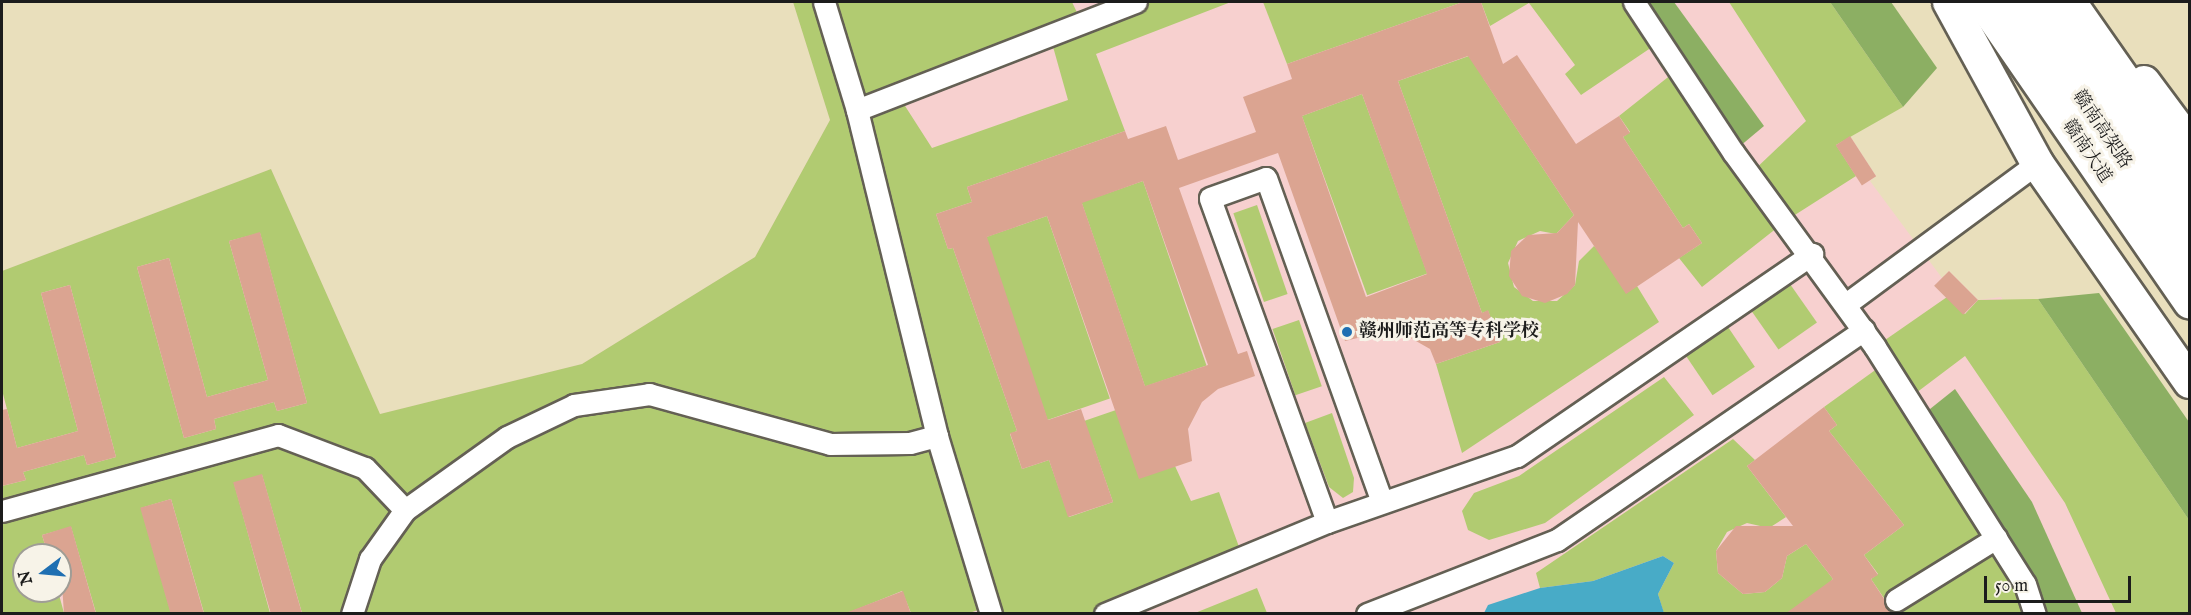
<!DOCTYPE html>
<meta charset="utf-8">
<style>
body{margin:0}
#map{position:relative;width:2191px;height:615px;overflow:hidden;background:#e9dfbc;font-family:"IM FELL English","Noto Serif SC",serif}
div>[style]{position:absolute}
.built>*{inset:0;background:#f7d0cf}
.green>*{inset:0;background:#b1cb71;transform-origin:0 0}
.forest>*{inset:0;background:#8caf63}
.water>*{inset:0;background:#48abc7}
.building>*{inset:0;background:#dba491;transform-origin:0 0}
.roads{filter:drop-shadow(2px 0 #646054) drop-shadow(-2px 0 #646054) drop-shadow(0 2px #646054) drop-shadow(0 -2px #646054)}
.street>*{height:21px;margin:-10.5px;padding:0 10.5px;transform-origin:10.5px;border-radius:10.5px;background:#fff}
.secondary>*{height:32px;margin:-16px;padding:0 16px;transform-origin:16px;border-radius:16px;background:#fff}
.primary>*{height:33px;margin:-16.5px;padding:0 16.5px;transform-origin:16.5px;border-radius:16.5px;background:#fff}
.highway>*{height:33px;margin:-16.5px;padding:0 16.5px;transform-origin:16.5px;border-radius:16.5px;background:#fff}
.dots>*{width:16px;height:16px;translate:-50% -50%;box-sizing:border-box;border:3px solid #f7f3e8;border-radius:50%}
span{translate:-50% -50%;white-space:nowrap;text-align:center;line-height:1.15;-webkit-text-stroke:6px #f7f3e8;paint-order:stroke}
.street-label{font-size:18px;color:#1c1c1c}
.poi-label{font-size:18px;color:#1c1c1c;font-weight:700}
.left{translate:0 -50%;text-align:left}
.frame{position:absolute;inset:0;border:3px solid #1c1c1c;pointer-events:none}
.north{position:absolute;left:12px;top:543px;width:60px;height:60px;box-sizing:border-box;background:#f7f3e8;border:2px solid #9f9d96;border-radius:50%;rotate:254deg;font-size:16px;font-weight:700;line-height:24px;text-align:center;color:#1c1c1c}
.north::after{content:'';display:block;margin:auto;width:21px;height:27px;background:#1f6fb2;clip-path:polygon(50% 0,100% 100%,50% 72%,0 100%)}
.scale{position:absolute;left:1984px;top:576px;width:147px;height:27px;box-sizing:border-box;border:3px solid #1c1c1c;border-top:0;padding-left:8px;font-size:18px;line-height:21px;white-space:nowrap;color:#1c1c1c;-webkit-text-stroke:4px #f7f3e8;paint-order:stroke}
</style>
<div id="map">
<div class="built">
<div style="clip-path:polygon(evenodd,793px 2px,1830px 2px,1903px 107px,1850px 136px,1876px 176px,1870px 181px,1942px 278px,1949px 271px,1978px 300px,2001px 297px,2189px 613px,2px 613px,2px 271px,271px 169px,380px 414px,582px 364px,755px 257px,830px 120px,793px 2px,24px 555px,60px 555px,60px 591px,24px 591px,24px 555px)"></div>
</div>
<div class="green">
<div style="clip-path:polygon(evenodd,793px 2px,1072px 2px,1082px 23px,1105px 14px,1101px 2px,1231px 2px,1096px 54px,1125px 131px,967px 187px,972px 202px,936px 214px,948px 249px,953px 248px,1017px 431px,1010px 434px,1022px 469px,1049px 460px,1069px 517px,1113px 502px,1093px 445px,1060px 456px,1052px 432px,1116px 410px,1175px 466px,1191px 501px,1219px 492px,1242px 555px,1105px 613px,991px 613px,988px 607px,969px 613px,911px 613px,902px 591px,845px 614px,302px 613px,262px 475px,234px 483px,270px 613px,204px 613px,171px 499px,141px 508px,171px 613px,96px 613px,71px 527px,42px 535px,48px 555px,24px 555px,24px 591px,58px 591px,64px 613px,2px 613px,2px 486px,26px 480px,23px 472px,84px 455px,87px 465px,116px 457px,70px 285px,41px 293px,78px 431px,17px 448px,2px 390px,2px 271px,271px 169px,380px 414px,582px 364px,755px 257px,830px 120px,793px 2px,1050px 36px,1068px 100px,932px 148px,898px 95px,1050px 36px,793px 2px,260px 233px,307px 403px,277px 411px,274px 402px,214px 419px,216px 429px,184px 438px,137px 267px,169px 258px,207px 397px,268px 380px,229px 241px,260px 233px)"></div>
<div style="clip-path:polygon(1263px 2px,1463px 2px,1287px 64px)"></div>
<div style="clip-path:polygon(1481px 2px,1634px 2px,1658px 43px,1581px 95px,1565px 74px,1575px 65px,1529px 3px,1490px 26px)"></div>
<div style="clip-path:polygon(1729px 2px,1830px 2px,1903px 107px,1836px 145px,1856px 176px,1787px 220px,1702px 287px,1679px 258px,1702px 243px,1689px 224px,1683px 228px,1623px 137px,1630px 132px,1619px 116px,1677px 70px,1750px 174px,1806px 121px)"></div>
<div style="clip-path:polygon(1483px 51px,1483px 78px,1574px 215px,1556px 234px,1540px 231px,1518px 241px,1508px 263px,1514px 287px,1533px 301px,1557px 301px,1575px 285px,1579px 261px,1594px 246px,1637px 286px,1659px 322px,1462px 453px,1436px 364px,1500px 342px,1488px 311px,1482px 313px,1398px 81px)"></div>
<div style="left:1362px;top:94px;width:191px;height:64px;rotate:70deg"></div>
<div style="left:1143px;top:181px;width:195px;height:65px;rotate:71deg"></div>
<div style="left:1257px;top:205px;width:94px;height:25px;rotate:71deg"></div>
<div style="left:1047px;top:216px;width:193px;height:66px;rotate:71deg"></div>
<div style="left:1790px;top:284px;width:47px;height:47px;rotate:55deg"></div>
<div style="clip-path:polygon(1947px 297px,1965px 314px,1978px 300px,2038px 299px,2189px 520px,2189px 613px,2116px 613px,2065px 503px,1965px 356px,1908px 399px,2035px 613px,1894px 613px,1871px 579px,1878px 574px,1864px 555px,1904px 525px,1829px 431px,1837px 425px,1824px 407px,1885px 363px,1875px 347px)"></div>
<div style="left:1299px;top:320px;width:70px;height:28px;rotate:71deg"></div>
<div style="left:1728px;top:327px;width:48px;height:51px;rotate:56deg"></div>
<div style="clip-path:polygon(1664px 377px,1694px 415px,1545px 523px,1489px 540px,1468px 530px,1462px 511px,1474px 493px,1519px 476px)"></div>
<div style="clip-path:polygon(1332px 413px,1354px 478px,1353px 492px,1343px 498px,1329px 487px,1305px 423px)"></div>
<div style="clip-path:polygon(1733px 439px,1755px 460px,1747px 466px,1786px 517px,1769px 528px,1747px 523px,1727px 532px,1716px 551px,1718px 573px,1743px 594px,1765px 592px,1782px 578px,1787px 556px,1806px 544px,1833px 579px,1798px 613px,1664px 614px,1658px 594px,1674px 563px,1663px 556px,1593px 581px,1540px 588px,1536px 573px)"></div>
<div style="clip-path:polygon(1257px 588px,1267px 613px,1195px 613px)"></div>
</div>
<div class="forest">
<div style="clip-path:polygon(1634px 2px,1674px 2px,1764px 126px,1733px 152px)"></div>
<div style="clip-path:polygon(1830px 2px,1891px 2px,1937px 68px,1903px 107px)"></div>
<div style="clip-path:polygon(2099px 293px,2189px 422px,2189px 520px,2038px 299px)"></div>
<div style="clip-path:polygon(1955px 389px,2032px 502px,2082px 613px,2035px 613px,1920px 417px)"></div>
</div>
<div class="water">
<div style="clip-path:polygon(1663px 556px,1674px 563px,1658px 594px,1664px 613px,1484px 613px,1488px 605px,1540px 588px,1593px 581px)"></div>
</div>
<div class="building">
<div style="clip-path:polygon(evenodd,1463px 2px,1481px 2px,1503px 64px,1517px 55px,1576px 144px,1619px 116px,1630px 133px,1623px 137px,1683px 228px,1689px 224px,1702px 243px,1626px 294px,1578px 222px,1575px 285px,1567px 294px,1545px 303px,1522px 296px,1509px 276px,1511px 251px,1528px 235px,1557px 233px,1574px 215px,1468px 56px,1398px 81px,1482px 313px,1488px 310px,1500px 342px,1436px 364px,1430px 349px,1395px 329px,1345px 341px,1278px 153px,1179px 188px,1238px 354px,1247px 351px,1255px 376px,1218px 389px,1202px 402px,1188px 429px,1192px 461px,1139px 479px,1047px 216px,987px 237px,1048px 420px,1081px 409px,1113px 502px,1068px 517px,1049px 460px,1022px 469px,1010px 433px,1017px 431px,953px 248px,948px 249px,936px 214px,972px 202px,967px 187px,1125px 131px,1128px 139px,1166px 126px,1178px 160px,1256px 132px,1243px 97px,1292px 79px,1287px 64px,1463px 2px,1362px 94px,1427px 274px,1366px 297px,1302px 116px,1362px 94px,1463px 2px,1143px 181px,1208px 365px,1145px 386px,1082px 203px,1143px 181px)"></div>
<div style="left:1850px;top:136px;width:48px;height:17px;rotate:57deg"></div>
<div style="clip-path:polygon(260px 232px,307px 403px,277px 411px,274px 402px,214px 419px,216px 429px,184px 438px,137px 267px,169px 258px,207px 397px,268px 380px,229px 241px)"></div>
<div style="left:1949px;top:271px;width:41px;height:21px;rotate:45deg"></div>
<div style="clip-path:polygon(70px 285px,116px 457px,87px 465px,84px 455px,23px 472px,26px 480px,2px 486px,2px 410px,7px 409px,17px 448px,78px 431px,41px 293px)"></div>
<div style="clip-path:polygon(1824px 407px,1837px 425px,1829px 431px,1904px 525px,1864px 555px,1878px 575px,1871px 579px,1894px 614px,1785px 614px,1833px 579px,1806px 544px,1787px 556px,1782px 578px,1765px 592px,1743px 594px,1718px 573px,1716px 551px,1736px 526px,1793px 526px,1747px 466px)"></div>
<div style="left:262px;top:474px;width:146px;height:30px;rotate:74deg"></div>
<div style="left:171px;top:499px;width:120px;height:32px;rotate:74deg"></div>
<div style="clip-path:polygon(71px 526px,96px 614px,64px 614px,60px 555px,48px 555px,42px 535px)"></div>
<div style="clip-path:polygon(903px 591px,911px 614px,848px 614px,848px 612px)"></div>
</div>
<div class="roads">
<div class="street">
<div style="left:824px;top:2px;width:113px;rotate:73deg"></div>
<div style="left:1634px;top:2px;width:180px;rotate:56.6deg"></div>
<div style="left:1733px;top:152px;width:241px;rotate:53.9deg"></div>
<div style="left:1875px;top:347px;width:280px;rotate:57.7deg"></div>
<div style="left:2025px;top:584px;width:32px;rotate:72deg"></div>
<div style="left:1846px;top:304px;width:237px;rotate:-36.4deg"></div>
<div style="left:2px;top:511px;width:286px;rotate:-15.4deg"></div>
<div style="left:278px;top:435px;width:93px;rotate:20.8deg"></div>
<div style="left:365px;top:468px;width:58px;rotate:46.4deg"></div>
<div style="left:1327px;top:522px;width:344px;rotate:-109.9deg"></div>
<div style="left:1210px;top:198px;width:59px;rotate:-19.7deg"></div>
<div style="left:1266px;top:178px;width:344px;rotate:70.3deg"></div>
<div style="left:1896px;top:600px;width:118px;rotate:-31.8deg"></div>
<div style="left:352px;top:614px;width:58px;rotate:-71.9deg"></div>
<div style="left:370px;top:559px;width:60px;rotate:-54.5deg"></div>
<div style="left:405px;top:510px;width:125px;rotate:-35.6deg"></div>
<div style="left:507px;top:437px;width:74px;rotate:-25.5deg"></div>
<div style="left:574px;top:405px;width:76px;rotate:-8.3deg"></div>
<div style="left:649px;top:394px;width:188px;rotate:15.4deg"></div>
<div style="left:830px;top:444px;width:80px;rotate:-0.7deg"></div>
<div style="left:910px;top:443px;width:28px;rotate:-15deg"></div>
<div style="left:991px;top:614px;width:186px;rotate:-106.9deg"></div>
<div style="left:937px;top:436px;width:336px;rotate:-103.8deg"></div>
<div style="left:857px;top:110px;width:299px;rotate:-21.2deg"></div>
<div style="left:1105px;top:614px;width:240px;rotate:-22.5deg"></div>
<div style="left:1327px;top:522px;width:201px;rotate:-19.2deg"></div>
<div style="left:1517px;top:456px;width:358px;rotate:-34.4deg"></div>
<div style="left:1367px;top:614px;width:204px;rotate:-21.3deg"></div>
<div style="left:1557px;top:540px;width:372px;rotate:-34.4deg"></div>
</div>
<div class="secondary">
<div style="left:1949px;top:2px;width:183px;rotate:61.3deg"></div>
<div style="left:2037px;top:163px;width:267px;rotate:55.1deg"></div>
<div style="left:2144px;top:82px;width:77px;rotate:53.4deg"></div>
</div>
<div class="primary">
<div style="left:1983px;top:2px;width:364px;rotate:55.4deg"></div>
<div style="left:2069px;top:2px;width:211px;rotate:55deg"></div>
</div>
<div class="highway">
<div style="left:2014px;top:2px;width:311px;rotate:55.5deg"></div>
<div style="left:2044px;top:2px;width:254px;rotate:54.9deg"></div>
</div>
</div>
<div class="dots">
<div style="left:1347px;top:332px;background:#1f6fb2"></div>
</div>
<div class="street-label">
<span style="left:2101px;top:130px;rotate:56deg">赣南高架路</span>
<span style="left:2086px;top:152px;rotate:56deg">赣南大道</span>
</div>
<div class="poi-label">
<span class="left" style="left:1359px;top:332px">赣州师范高等专科学校</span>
</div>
<div class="frame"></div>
<div class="north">N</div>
<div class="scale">50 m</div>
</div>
